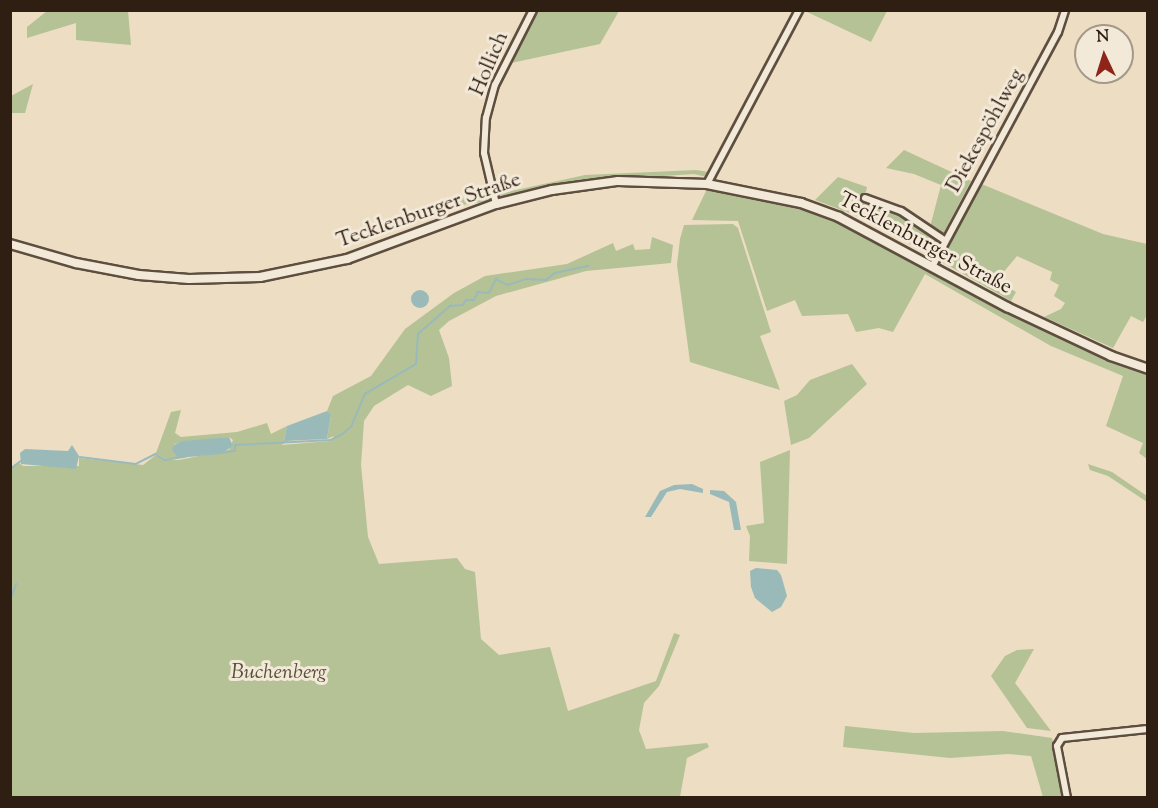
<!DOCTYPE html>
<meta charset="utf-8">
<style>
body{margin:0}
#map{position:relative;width:1158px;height:808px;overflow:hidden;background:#ecddc3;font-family:"Sorts Mill Goudy",serif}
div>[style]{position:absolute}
.green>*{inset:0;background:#b4c296;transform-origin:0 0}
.water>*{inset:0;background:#9ababa}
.round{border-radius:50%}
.stream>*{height:1.5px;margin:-0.75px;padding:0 0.75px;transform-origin:0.75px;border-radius:0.75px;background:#9ababa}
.roads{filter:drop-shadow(2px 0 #5e4e3f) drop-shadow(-2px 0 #5e4e3f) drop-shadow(0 2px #5e4e3f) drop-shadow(0 -2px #5e4e3f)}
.minor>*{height:6px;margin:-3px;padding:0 3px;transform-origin:3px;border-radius:3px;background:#f3e9d8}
.secondary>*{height:8px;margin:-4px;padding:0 4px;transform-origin:4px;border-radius:4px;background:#f3e9d8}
span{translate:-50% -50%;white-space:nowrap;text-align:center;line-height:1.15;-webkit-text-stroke:6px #f3e9d8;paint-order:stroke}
.street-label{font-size:21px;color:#2f1f13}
.park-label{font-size:21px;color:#57503a;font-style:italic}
.frame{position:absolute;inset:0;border:12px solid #2f1f13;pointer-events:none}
.north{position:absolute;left:1074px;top:24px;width:60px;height:60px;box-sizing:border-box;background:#f3e9d8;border:2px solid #a59889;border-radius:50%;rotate:356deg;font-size:16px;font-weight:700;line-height:24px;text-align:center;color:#2f1f13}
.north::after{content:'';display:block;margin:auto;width:21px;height:27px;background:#8f2418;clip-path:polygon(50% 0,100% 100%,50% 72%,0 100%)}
</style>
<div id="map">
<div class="green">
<div style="clip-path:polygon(47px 11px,128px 11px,131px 45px,76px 40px,76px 23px,27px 38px,27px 27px)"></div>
<div style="clip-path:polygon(538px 11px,538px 10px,619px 11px,600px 44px,511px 63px)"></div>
<div style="clip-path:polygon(805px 11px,805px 10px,887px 11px,871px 42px)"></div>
<div style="clip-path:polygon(33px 84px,25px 113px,11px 113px,11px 96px)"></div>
<div style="clip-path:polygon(904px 150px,971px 181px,943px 234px,930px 227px,941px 185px,914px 174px,886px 168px)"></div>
<div style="clip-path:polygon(696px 170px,709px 172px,707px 177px,694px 174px,583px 181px,499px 198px,497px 194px,585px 175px)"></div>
<div style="clip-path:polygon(838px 177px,867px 187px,864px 200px,896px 211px,939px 241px,930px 255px,863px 218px,815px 200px)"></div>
<div style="clip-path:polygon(979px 183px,1103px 234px,1147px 244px,1147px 315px,1143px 322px,1131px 316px,1113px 348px,1044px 317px,1061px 309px,1065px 303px,1054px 296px,1059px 285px,1050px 280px,1052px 272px,1017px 256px,997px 280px,1016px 292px,1011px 301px,937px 259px)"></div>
<div style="clip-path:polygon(707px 189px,748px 194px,839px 221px,1147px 372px,1147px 459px,1139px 453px,1143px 443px,1106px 426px,1123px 376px,1051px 346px,925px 274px,893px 332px,879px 328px,856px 332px,848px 314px,802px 316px,795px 300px,767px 311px,738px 221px,692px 220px)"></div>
<div style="left:490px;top:194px;width:7px;height:38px;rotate:82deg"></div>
<div style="clip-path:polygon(733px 224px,738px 228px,771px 332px,760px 336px,780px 390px,690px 362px,677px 265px,680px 239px,684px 225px)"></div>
<div style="clip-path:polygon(652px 237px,673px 245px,671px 263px,586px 271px,496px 296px,449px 321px,439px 330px,449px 358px,452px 386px,431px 396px,408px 385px,374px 406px,364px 421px,361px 465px,368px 537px,379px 564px,457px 558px,465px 569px,475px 572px,481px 639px,499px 655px,550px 647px,568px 711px,656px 681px,674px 633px,680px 635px,659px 686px,644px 703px,639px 730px,646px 749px,707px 743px,709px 747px,687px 758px,680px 797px,11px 798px,10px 469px,18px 462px,23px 466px,79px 466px,79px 458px,143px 465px,156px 455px,165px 460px,179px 460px,229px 450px,233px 440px,229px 437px,174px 444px,178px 458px,165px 459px,156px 453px,171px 412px,181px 410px,175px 433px,181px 437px,237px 432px,267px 423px,271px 434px,287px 426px,284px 441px,291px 440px,281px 445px,331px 441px,334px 436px,327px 439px,331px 416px,327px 411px,333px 396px,371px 376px,405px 329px,454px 293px,485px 276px,567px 264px,613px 243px,616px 251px,633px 244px,635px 250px,650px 249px)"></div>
<div style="clip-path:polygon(852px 364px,867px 384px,809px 438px,791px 445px,784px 401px,797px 395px,810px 380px)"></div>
<div style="clip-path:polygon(790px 450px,787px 564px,749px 561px,750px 536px,746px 526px,764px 523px,760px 462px)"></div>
<div style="clip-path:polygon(1088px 464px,1112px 472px,1147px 496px,1147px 502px,1108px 476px,1090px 470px)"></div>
<div style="clip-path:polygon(1034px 649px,1015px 683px,1051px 731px,1027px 728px,991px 676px,1005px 656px,1017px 650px)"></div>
<div style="clip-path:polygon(845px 726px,914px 733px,1003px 731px,1052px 738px,1065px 797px,1043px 797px,1031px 756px,1008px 754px,950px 758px,843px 747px)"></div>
</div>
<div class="water">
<div class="round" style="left:411px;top:290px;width:18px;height:18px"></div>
<div style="clip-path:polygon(327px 411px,331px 415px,327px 439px,284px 441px,287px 426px)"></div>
<div style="clip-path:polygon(229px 437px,233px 446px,221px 454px,178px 458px,172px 450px,174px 445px,183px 441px)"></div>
<div style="clip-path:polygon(72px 445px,79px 456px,76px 469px,21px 464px,20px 453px,25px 449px,68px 451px)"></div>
<div style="clip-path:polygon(692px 484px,703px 489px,703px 493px,680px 489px,667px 492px,651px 517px,645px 517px,660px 491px,674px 485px)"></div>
<div style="clip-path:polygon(710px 490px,724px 491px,736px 502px,741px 530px,734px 530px,729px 502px,710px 494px)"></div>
<div style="clip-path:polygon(756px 568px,777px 570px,781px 575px,787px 596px,781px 607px,772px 612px,755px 598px,751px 587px,750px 571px)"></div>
</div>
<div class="stream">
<div style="left:220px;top:453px;width:15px;rotate:-8deg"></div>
<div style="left:235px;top:451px;width:6px;rotate:-90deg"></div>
<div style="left:235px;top:445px;width:96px;rotate:-3deg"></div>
<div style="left:331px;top:440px;width:11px;rotate:-27deg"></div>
<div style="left:341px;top:435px;width:13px;rotate:-39deg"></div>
<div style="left:351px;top:427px;width:36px;rotate:-67deg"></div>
<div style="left:365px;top:394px;width:59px;rotate:-30.5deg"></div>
<div style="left:416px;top:364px;width:30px;rotate:-86deg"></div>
<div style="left:418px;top:334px;width:43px;rotate:-41.2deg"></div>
<div style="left:450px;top:306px;width:13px;rotate:-4deg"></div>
<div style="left:463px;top:305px;width:6px;rotate:-59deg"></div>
<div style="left:466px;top:300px;width:8px"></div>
<div style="left:474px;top:300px;width:9px;rotate:-63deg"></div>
<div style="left:478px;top:292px;width:11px;rotate:5deg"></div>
<div style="left:489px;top:293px;width:16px;rotate:-63deg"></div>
<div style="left:496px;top:279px;width:13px;rotate:27deg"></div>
<div style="left:508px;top:285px;width:20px;rotate:-18deg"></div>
<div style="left:527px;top:279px;width:19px;rotate:3deg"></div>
<div style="left:546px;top:280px;width:11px;rotate:-38deg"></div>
<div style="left:555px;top:273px;width:34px;rotate:-12deg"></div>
<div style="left:80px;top:457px;width:56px;rotate:7.1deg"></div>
<div style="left:136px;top:464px;width:22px;rotate:-27deg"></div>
<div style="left:156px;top:454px;width:11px;rotate:34deg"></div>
<div style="left:165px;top:460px;width:20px;rotate:-9deg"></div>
<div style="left:10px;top:469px;width:14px;rotate:-36deg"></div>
<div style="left:10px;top:600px;width:17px;rotate:-69deg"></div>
</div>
<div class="roads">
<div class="minor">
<div style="left:707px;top:184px;width:197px;rotate:-62.1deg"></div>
<div style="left:865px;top:198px;width:38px;rotate:20deg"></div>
<div style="left:901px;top:211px;width:52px;rotate:34deg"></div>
<div style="left:496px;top:204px;width:52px;rotate:-103.2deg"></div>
<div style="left:484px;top:153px;width:35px;rotate:-87deg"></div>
<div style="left:486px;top:118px;width:34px;rotate:-75deg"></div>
<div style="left:495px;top:85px;width:84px;rotate:-63.1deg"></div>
<div style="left:933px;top:265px;width:264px;rotate:-61.8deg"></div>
<div style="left:1058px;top:32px;width:23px;rotate:-72deg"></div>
<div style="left:1067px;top:798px;width:53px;rotate:-100.9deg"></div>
<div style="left:1057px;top:746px;width:9px;rotate:-58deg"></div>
<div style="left:1062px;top:738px;width:86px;rotate:-6deg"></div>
</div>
<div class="secondary">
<div style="left:10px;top:244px;width:69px;rotate:16.1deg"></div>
<div style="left:76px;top:263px;width:64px;rotate:10.8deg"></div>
<div style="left:139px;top:275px;width:50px;rotate:4.6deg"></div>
<div style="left:189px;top:279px;width:71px;rotate:-1.6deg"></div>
<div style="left:260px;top:277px;width:89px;rotate:-11.7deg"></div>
<div style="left:347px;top:259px;width:159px;rotate:-20.3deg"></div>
<div style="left:496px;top:204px;width:58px;rotate:-14deg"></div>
<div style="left:552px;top:190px;width:67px;rotate:-7.8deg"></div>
<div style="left:618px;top:181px;width:89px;rotate:1.9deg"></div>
<div style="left:707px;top:184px;width:96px;rotate:11.4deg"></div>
<div style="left:801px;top:203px;width:40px;rotate:20.2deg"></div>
<div style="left:839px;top:217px;width:191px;rotate:28.2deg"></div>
<div style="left:1007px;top:307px;width:115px;rotate:25.2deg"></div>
<div style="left:1111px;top:356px;width:39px;rotate:19deg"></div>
</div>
</div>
<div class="street-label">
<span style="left:490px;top:64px;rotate:-67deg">Hollich</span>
<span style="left:986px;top:131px;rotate:-61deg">Diekespöhlweg</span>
<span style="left:429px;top:211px;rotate:-19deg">Tecklenburger Straße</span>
<span style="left:925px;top:244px;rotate:28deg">Tecklenburger Straße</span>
</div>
<div class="park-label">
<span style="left:279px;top:673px">Buchenberg</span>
</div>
<div class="frame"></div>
<div class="north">N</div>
</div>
